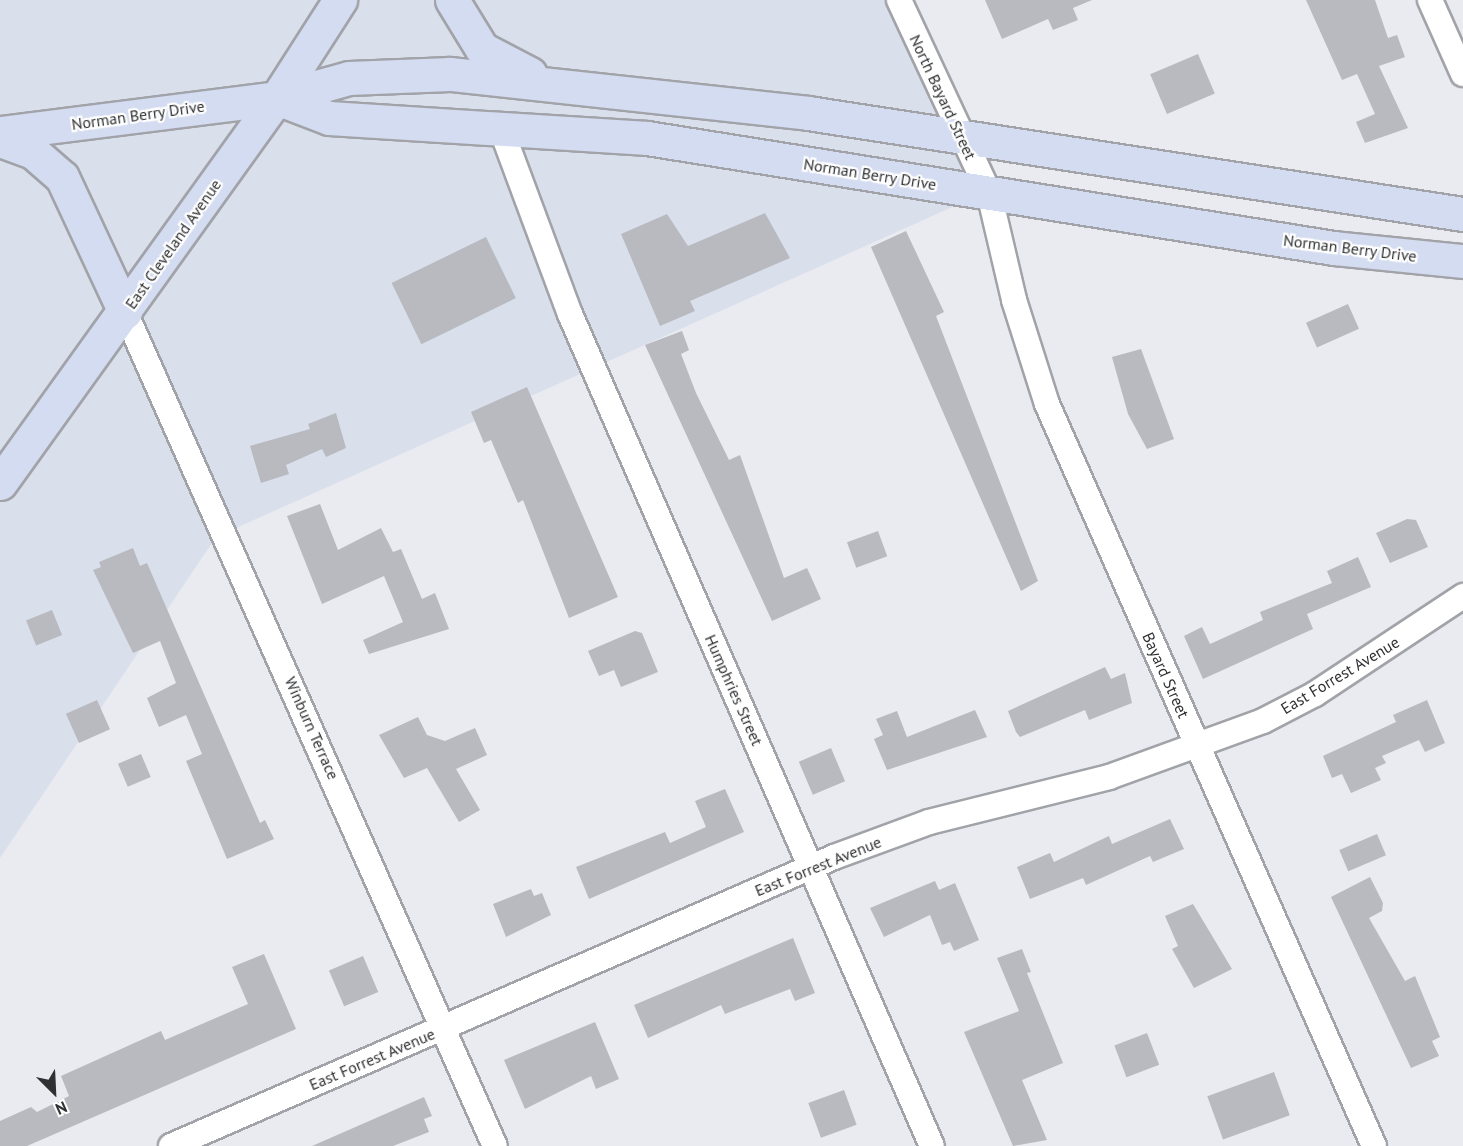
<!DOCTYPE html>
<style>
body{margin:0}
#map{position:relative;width:1463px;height:1146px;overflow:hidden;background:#e9ebf1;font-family:"PT Sans",sans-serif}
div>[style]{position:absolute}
.built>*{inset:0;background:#dadfec}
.building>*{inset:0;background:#b8bac0;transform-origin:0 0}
.roads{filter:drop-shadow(2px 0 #a1a3a8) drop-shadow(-2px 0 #a1a3a8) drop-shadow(0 2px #a1a3a8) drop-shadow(0 -2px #a1a3a8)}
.minor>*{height:24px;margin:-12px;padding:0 12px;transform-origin:12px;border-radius:12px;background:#fff}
.secondary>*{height:33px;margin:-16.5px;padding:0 16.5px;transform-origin:16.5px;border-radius:16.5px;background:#d4dcf1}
span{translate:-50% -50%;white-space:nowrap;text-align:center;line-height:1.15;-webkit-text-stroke:4.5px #fff;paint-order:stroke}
.street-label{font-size:16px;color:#2f3032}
.north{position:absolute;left:24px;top:1062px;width:60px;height:60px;-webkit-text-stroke:4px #fff;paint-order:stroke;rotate:156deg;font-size:16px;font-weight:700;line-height:24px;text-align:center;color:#2f3032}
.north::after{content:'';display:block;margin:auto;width:21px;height:27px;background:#2f3032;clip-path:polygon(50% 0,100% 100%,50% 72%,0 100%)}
</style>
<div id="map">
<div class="built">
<div style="clip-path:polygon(0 0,890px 0,977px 196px,216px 537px,0 858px)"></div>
</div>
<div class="building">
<div style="clip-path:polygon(985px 0,1092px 0,1073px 8px,1078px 20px,1053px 30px,1048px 19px,1002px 39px)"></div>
<div style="clip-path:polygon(1306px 0,1375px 0,1388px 38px,1397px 35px,1405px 57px,1379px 66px,1408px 128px,1365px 143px,1356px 122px,1375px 114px,1357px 74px,1342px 80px)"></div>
<div style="left:1198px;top:54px;width:43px;height:52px;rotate:67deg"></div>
<div style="clip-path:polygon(765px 213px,790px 258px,690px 301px,695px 311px,660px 326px,621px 234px,667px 214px,688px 246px)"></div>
<div style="clip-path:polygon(906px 231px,944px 312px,936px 316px,1038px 581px,1021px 591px,871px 247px)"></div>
<div style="left:486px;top:237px;width:68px;height:105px;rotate:64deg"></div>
<div style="left:1348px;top:304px;width:27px;height:46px;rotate:66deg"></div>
<div style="clip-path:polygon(682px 331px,689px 350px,681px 354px,696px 393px,729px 460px,740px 455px,784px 578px,807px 568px,821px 599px,772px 621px,645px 345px)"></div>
<div style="clip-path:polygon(1141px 349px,1174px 439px,1147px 449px,1128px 414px,1112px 357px)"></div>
<div style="clip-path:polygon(527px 387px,618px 597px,569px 618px,523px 500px,518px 503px,491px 440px,484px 443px,471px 412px)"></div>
<div style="clip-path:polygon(336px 413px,346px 448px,326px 457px,322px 449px,286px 465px,289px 474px,261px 483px,250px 446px,310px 429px,308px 424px)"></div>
<div style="clip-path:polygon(320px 504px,338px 550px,381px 528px,393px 552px,401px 549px,422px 599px,435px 593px,449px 629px,369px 654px,363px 640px,403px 622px,384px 576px,322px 604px,287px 516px)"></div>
<div style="clip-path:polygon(1407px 519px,1416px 520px,1428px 547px,1390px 563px,1376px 533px)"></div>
<div style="left:878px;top:531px;width:27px;height:33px;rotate:70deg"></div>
<div style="clip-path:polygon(133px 548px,140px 566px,147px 563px,260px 823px,265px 820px,274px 839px,227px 859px,186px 761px,202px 754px,186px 715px,159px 727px,147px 698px,176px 683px,160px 641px,133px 653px,93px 570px,101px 567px,99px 562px)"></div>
<div style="clip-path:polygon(1358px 557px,1371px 587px,1307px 614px,1313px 629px,1203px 679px,1184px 636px,1202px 627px,1210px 644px,1263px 620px,1260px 612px,1332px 583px,1327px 571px)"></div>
<div style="left:52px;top:610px;width:27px;height:28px;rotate:68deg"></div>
<div style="clip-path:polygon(635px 631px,642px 633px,658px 672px,621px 687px,614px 670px,599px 676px,588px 651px)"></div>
<div style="clip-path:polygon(1105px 667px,1111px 679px,1125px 673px,1132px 703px,1089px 720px,1085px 710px,1020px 737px,1016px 732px,1008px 711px)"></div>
<div style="left:97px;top:700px;width:32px;height:34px;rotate:66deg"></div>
<div style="clip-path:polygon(1427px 700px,1445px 743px,1425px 752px,1419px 740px,1382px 756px,1386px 763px,1375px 768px,1381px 780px,1351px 793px,1342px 774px,1332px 778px,1323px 756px,1396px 722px,1393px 715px)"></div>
<div style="clip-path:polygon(975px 710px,987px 737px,887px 770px,874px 739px,883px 735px,876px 719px,897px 711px,907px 737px)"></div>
<div style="clip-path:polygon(418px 717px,427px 735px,445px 741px,475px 728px,487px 755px,456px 769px,480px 810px,459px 822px,427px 768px,404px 778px,379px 735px)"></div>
<div style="left:831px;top:748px;width:36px;height:35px;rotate:67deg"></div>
<div style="left:141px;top:754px;width:25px;height:25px;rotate:67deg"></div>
<div style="clip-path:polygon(725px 789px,744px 832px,589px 899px,576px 867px,665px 832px,670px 843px,706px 827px,695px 801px)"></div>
<div style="clip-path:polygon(1170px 819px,1184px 849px,1153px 862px,1150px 856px,1086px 885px,1083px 878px,1030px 899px,1017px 867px,1050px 853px,1054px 862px,1109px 836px,1112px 844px)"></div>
<div style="left:1377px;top:834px;width:23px;height:41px;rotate:67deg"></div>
<div style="clip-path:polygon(1370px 877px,1383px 903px,1382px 911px,1369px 918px,1405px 981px,1415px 976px,1440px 1037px,1432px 1041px,1439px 1056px,1411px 1068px,1331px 897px)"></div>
<div style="clip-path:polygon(935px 881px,939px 890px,955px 883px,979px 940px,954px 951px,950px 942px,942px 945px,930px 915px,884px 937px,870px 908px)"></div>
<div style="clip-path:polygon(531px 889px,534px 896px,542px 893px,551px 915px,506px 937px,493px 904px)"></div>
<div style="clip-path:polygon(1193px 904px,1232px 969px,1194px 988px,1172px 949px,1178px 946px,1165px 916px)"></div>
<div style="clip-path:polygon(793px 938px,815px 993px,795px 1001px,790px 989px,725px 1014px,721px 1005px,648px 1038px,634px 1005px)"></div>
<div style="clip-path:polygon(1022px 949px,1031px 972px,1027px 973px,1063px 1063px,1022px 1080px,1047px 1140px,1013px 1146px,964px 1032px,1019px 1011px,997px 958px)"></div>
<div style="clip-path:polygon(264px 954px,296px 1029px,27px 1146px,0 1146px,0 1121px,31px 1107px,37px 1112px,69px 1096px,61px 1076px,161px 1031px,165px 1040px,248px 1004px,232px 967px)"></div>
<div style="left:363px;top:956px;width:39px;height:37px;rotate:67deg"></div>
<div style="clip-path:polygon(595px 1022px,619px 1079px,596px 1089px,591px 1076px,525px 1109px,504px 1060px)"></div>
<div style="left:1147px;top:1033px;width:34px;height:35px;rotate:69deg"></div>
<div style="left:1274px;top:1072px;width:46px;height:71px;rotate:70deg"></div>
<div style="left:844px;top:1090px;width:37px;height:38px;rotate:70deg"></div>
<div style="clip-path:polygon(424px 1097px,432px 1116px,424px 1119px,429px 1132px,393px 1146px,312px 1146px)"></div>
</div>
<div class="roads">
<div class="minor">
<div style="left:899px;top:0;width:213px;rotate:65deg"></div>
<div style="left:989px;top:193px;width:110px;rotate:76.8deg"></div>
<div style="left:1014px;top:300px;width:109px;rotate:72.4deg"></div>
<div style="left:1047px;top:404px;width:811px;rotate:66.22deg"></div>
<div style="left:1430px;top:0;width:81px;rotate:66deg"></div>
<div style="left:500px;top:126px;width:201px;rotate:69.6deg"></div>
<div style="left:570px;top:314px;width:907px;rotate:66.49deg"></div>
<div style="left:125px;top:312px;width:912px;rotate:66.08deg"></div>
<div style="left:171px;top:1146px;width:723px;rotate:-23.55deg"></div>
<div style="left:834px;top:857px;width:101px;rotate:-20.2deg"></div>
<div style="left:929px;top:822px;width:186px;rotate:-14deg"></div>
<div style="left:1109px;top:777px;width:164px;rotate:-20deg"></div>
<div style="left:1263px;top:721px;width:59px;rotate:-27.4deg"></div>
<div style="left:1315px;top:694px;width:178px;rotate:-33.5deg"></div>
</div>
<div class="secondary">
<div style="left:452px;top:0;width:57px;rotate:58.5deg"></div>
<div style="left:482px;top:49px;width:54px;rotate:27.5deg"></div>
<div style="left:277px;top:98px;width:56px;rotate:21deg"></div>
<div style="left:329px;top:118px;width:319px;rotate:3.6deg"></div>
<div style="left:647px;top:138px;width:696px;rotate:9.1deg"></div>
<div style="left:1334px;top:248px;width:130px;rotate:5.8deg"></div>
<div style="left:0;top:133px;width:279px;rotate:-7.2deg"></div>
<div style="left:277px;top:98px;width:75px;rotate:-15.5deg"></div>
<div style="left:349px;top:78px;width:101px;rotate:-2.3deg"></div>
<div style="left:450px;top:74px;width:360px;rotate:6.2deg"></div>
<div style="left:808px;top:113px;width:663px;rotate:8.77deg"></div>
<div style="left:0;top:140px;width:35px;rotate:20deg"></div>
<div style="left:33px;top:152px;width:38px;rotate:41deg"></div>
<div style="left:62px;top:177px;width:149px;rotate:65deg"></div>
<div style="left:0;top:483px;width:474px;rotate:-54.3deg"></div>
<div style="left:277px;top:98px;width:117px;rotate:-57.3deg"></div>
</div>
</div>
<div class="street-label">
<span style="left:943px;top:97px;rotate:65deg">North Bayard Street</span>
<span style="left:138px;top:115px;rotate:-8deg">Norman Berry Drive</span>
<span style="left:870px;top:174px;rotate:9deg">Norman Berry Drive</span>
<span style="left:173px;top:244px;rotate:-55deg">East Cleveland Avenue</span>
<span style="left:1350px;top:248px;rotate:7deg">Norman Berry Drive</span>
<span style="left:1166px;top:675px;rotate:66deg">Bayard Street</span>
<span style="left:1340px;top:675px;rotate:-31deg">East Forrest Avenue</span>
<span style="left:734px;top:690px;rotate:66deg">Humphries Street</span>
<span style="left:312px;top:728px;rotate:66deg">Winburn Terrace</span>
<span style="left:818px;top:866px;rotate:-22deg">East Forrest Avenue</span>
<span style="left:372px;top:1059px;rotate:-23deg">East Forrest Avenue</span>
</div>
<div class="north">N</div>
</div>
